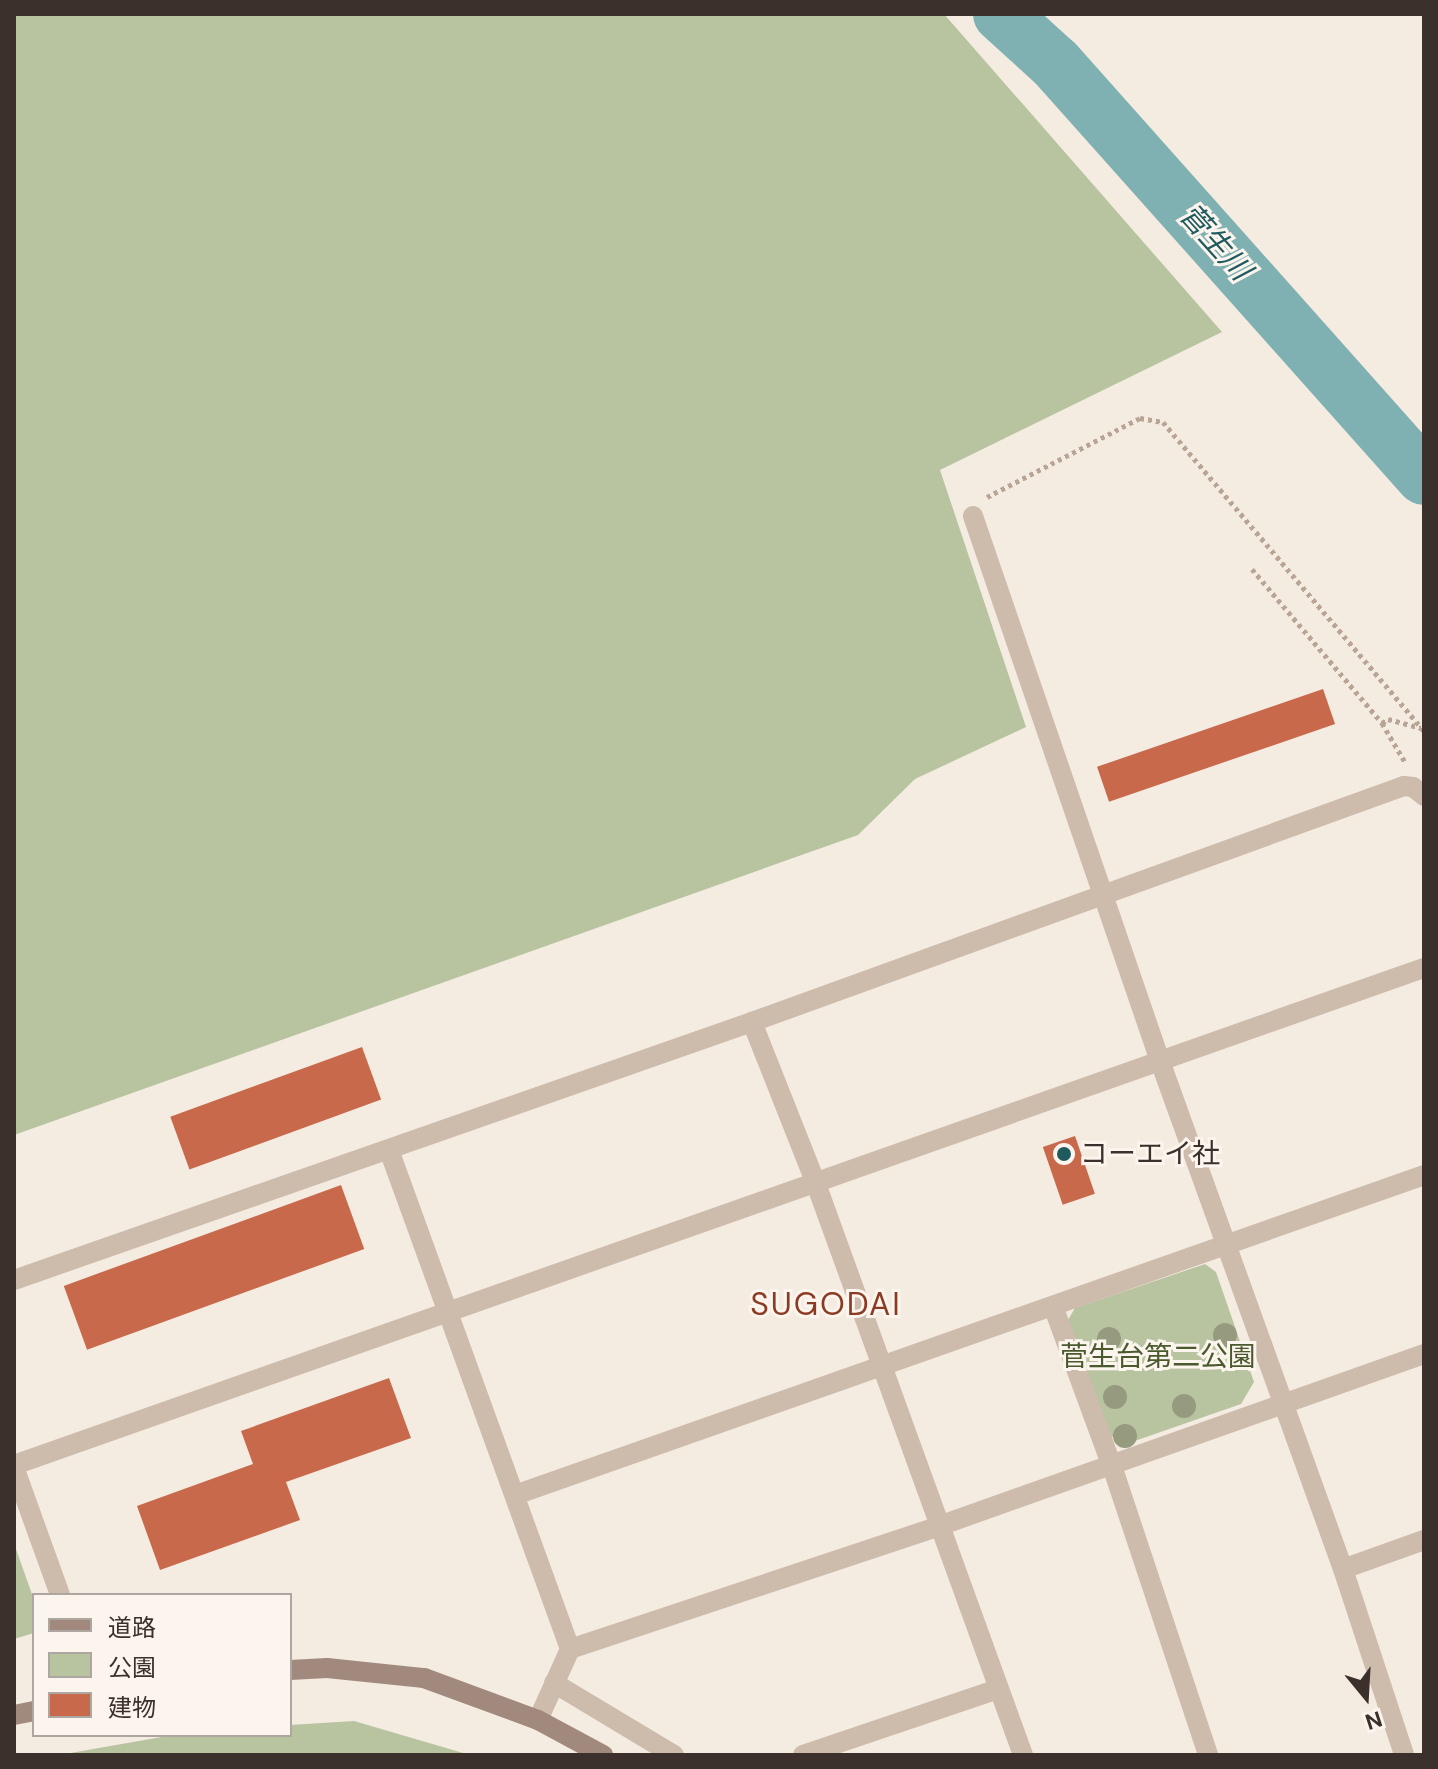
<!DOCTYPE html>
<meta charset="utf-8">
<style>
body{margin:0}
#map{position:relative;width:1438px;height:1769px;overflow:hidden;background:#f4ebe1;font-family:"DM Sans","Noto Sans JP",sans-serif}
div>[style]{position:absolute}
.green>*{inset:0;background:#b8c4a0}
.river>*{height:56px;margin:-28px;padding:0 28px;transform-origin:28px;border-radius:28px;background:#7fb0b2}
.building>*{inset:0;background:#c8694b;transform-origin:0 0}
.path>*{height:5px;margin-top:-2.5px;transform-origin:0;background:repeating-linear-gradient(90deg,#b9a596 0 4px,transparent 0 8px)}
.minor>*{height:20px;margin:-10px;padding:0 10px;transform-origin:10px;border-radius:10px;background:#cdbbac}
.secondary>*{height:20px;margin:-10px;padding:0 10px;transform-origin:10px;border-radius:10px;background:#a18a7d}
.trees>*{width:24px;height:24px;margin:-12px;border-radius:50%;background:#969b7f}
.dots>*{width:22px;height:22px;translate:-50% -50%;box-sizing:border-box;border:4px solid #fbf5ee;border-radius:50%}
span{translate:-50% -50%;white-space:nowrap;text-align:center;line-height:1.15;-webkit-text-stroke:6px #fbf5ee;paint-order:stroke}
.poi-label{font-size:28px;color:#3b302b}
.left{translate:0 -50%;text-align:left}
.park-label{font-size:28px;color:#4a5a2e}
.water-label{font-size:30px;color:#1f5a5e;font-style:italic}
.quarter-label{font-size:32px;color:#8c3b22;letter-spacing:2px}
.frame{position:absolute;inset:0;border:16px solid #3b302b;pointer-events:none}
.legend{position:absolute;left:32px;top:1593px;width:260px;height:144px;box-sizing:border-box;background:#fbf5ee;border:2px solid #aea6a0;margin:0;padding:10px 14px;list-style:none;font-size:24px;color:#3b302b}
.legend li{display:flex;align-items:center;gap:16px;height:40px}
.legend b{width:40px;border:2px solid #aea6a0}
.north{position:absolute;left:1326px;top:1657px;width:80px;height:80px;-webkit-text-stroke:6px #fbf5ee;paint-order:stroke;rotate:162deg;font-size:22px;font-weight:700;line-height:32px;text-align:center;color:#3b302b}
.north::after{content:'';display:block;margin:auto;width:28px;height:36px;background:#3b302b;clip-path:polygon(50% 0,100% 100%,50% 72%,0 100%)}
</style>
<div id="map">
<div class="green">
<div style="clip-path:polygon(14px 14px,944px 14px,1222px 332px,940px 470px,1026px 727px,915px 779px,858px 835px,14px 1135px)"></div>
<div style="clip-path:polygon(1205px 1264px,1216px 1272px,1254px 1382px,1241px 1404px,1126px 1444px,1122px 1434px,1110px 1438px,1068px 1320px,1075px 1308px)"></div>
<div style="clip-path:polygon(16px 1549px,34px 1600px,34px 1633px,14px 1639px)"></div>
<div style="clip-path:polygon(354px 1721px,470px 1755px,59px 1755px,173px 1735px,290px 1735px,290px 1725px)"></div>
</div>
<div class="river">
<div style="left:1001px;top:14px;width:74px;rotate:42.3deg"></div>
<div style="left:1056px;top:64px;width:553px;rotate:48.3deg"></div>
</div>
<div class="building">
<div style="left:1323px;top:689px;width:37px;height:239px;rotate:71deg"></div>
<div style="left:362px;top:1047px;width:56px;height:204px;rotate:70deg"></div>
<div style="left:1075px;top:1136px;width:61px;height:34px;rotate:71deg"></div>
<div style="left:341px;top:1185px;width:68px;height:295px;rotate:70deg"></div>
<div style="clip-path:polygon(389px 1378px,411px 1438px,286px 1482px,300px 1520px,160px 1570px,137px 1506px,253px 1464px,241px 1431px)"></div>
</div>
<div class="path">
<div style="left:987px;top:497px;width:172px;rotate:-27.3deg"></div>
<div style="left:1140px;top:418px;width:23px;rotate:10deg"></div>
<div style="left:1163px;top:422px;width:404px;rotate:49.8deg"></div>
<div style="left:1252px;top:569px;width:202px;rotate:49.8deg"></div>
<div style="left:1382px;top:723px;width:45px;rotate:59.5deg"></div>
<div style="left:1382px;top:723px;width:7px;rotate:-34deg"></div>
<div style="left:1388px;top:719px;width:34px;rotate:15deg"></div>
</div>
<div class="minor">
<div style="left:973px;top:516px;width:576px;rotate:71.06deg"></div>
<div style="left:1160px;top:1061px;width:540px;rotate:70.19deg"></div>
<div style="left:1343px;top:1569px;width:196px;rotate:71.8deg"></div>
<div style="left:752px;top:1022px;width:171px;rotate:68.4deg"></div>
<div style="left:815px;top:1181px;width:611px;rotate:70.08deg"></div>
<div style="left:389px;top:1150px;width:531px;rotate:70.06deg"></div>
<div style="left:14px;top:1280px;width:782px;rotate:-19.27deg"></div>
<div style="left:752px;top:1022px;width:693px;rotate:-19.9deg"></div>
<div style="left:1404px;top:786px;width:9px;rotate:6deg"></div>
<div style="left:1413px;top:787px;width:14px;rotate:39deg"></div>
<div style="left:1053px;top:1306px;width:171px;rotate:69.8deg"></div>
<div style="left:1112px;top:1466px;width:305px;rotate:71.6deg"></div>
<div style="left:14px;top:1465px;width:1495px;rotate:-19.42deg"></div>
<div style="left:14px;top:1467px;width:136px;rotate:70.2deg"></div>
<div style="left:515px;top:1495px;width:964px;rotate:-19.39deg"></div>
<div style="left:1343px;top:1569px;width:86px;rotate:-19.7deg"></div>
<div style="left:554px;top:1683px;width:140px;rotate:31deg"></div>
<div style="left:538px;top:1720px;width:78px;rotate:-65.7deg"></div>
<div style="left:570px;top:1649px;width:389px;rotate:-18.4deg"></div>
<div style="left:939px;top:1526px;width:515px;rotate:-19.53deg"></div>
<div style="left:803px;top:1755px;width:206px;rotate:-18.7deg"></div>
</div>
<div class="secondary">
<div style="left:290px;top:1670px;width:37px;rotate:-3deg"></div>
<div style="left:327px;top:1668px;width:98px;rotate:5.9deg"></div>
<div style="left:424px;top:1678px;width:121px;rotate:20.2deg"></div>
<div style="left:538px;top:1720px;width:74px;rotate:28.3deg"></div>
<div style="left:14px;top:1715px;width:20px;rotate:-11deg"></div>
</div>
<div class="trees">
<div style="left:1225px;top:1335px"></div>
<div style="left:1109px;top:1339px"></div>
<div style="left:1115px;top:1397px"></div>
<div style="left:1184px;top:1406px"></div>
<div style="left:1125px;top:1436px"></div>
</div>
<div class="dots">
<div style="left:1064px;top:1154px;background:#1f5a5e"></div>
</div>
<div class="poi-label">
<span class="left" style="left:1080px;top:1154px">コーエイ社</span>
</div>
<div class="park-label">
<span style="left:1158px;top:1357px">菅生台第二公園</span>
</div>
<div class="water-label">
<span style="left:1215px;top:242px;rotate:48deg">菅生川</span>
</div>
<div class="quarter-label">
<span style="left:826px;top:1304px">SUGODAI</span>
</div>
<div class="frame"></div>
<ul class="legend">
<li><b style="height:10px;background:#a18a7d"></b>道路</li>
<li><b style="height:22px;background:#b8c4a0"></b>公園</li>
<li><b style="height:22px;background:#c8694b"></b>建物</li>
</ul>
<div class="north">N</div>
</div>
